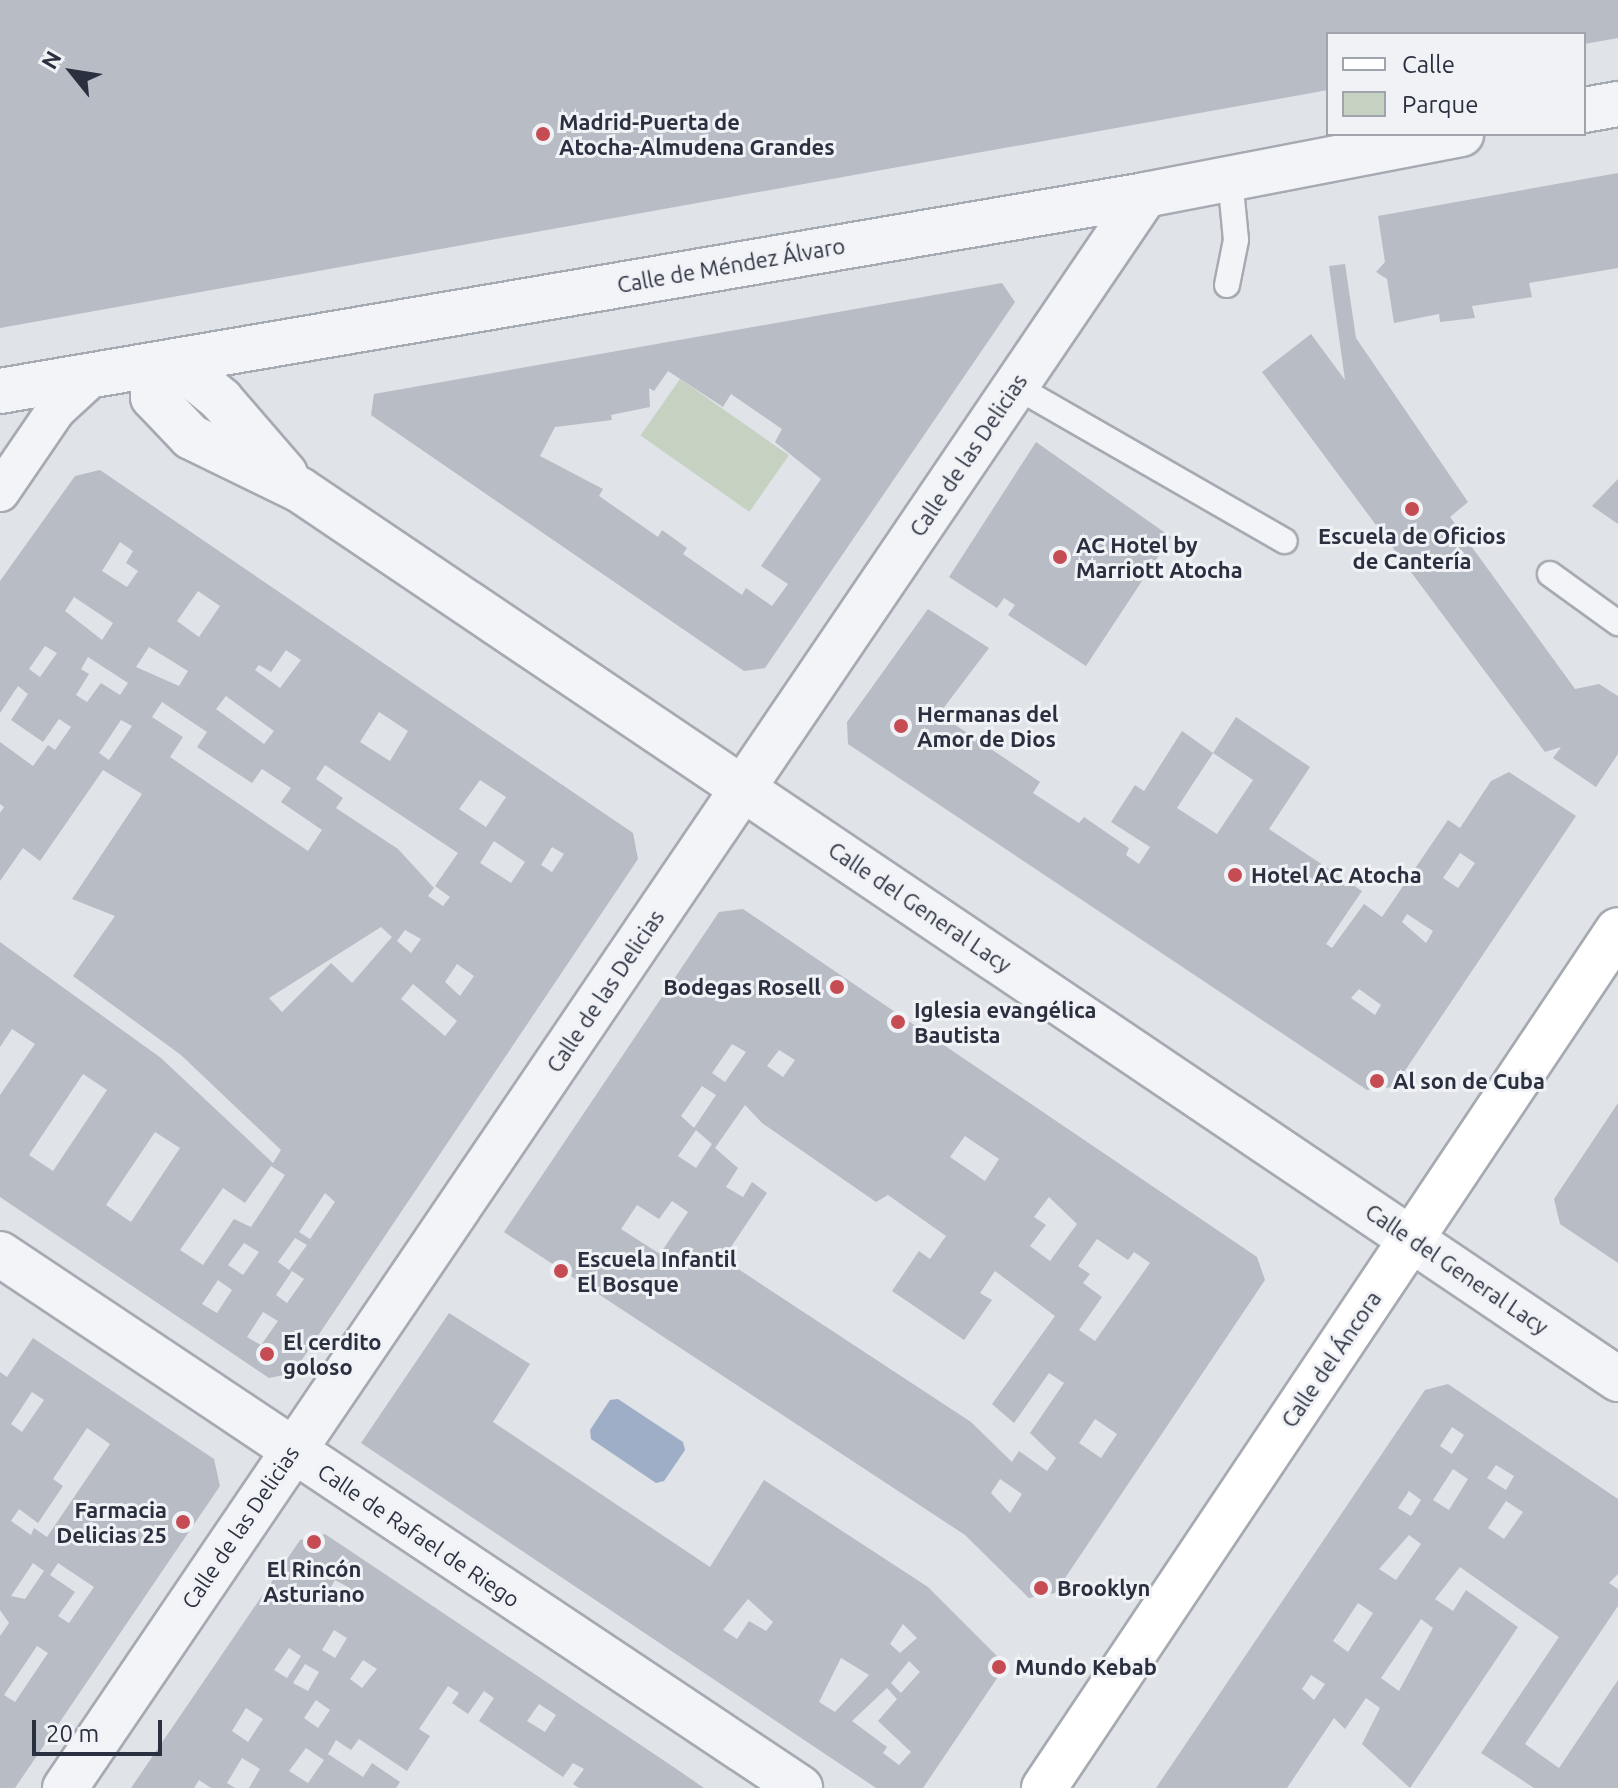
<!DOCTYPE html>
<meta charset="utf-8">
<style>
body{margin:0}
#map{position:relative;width:1618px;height:1788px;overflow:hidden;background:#e0e3e8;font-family:Ubuntu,sans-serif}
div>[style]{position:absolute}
.green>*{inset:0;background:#c5d2c2;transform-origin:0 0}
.water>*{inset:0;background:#9daec6}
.building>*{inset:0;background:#b8bcc5}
.roads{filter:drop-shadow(2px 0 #a6aab2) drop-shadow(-2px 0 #a6aab2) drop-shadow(0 2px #a6aab2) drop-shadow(0 -2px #a6aab2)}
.service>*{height:24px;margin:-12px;padding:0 12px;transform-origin:12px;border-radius:12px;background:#f3f4f7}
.pedestrian>*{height:38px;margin:-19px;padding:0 19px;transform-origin:19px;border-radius:19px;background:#f3f4f7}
.minor>*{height:44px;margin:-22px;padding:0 22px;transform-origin:22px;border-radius:22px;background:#f3f4f7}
.tertiary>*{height:44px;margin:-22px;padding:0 22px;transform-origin:22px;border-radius:22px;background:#f3f4f7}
.secondary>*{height:44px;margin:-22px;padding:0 22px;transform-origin:22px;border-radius:22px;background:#fff}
.dots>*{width:22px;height:22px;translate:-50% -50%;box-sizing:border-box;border:4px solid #f0f2f6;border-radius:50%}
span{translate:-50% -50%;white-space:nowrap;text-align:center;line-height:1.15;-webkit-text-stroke:6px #f0f2f6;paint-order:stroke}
.poi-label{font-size:22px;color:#2a303f;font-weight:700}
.left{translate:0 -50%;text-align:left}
.right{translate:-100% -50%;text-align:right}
.street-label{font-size:22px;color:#2a303f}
.legend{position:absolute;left:1326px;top:32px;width:260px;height:104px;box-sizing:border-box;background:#f0f2f6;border:2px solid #a1a4ad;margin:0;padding:10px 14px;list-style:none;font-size:24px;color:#2a303f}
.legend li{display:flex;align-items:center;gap:16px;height:40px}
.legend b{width:40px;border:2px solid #a1a4ad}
.north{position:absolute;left:32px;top:32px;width:80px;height:80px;-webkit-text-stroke:6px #f0f2f6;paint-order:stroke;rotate:300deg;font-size:22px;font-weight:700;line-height:32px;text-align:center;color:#2a303f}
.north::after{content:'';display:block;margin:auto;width:28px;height:36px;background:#2a303f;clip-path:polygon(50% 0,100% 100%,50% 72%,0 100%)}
.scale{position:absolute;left:32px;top:1720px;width:130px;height:36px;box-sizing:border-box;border:4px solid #2a303f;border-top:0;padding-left:10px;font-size:24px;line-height:28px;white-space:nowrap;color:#2a303f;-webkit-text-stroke:6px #f0f2f6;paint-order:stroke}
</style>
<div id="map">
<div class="green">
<div style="left:680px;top:379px;width:133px;height:69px;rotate:35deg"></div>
</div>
<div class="water">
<div style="clip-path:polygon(618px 1399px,683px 1442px,685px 1450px,664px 1481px,656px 1483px,591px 1439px,590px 1430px,610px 1400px)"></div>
</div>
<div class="building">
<div style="clip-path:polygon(0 0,1618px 0,1618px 38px,1584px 44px,1584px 34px,1328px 34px,1328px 90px,0 328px)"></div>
<div style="clip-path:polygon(1618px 173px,1618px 268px,1529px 283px,1532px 297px,1472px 306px,1475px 318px,1440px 322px,1439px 314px,1394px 323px,1387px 279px,1376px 272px,1385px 262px,1378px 216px)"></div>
<div style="clip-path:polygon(1345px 264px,1356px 338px,1468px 502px,1450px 517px,1575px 689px,1599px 684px,1618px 696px,1618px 754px,1596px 787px,1553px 758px,1561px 747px,1545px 752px,1262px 372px,1311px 334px,1345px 380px,1329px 266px)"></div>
<div style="clip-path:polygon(evenodd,1002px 283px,1015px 302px,765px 668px,744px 671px,371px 415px,374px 394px,1002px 283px,668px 371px,723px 407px,731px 394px,782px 429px,775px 442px,821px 479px,761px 566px,788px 584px,772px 606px,746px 588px,742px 595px,683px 554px,687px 548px,662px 530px,658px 537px,599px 496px,603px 489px,540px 456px,555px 427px,612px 420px,611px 415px,650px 407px,649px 388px,654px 391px,668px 371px)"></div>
<div style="clip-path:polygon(1036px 442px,1171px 537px,1086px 666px,1008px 615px,1015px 605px,1004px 598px,997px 608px,949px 577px)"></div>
<div style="clip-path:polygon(evenodd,100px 470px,633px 833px,638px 859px,293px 1373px,269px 1378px,0 1197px,0 1095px,35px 1044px,12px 1029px,0 1047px,0 942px,161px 1058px,273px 1163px,281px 1150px,181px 1055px,73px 976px,115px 916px,72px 899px,142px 794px,103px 770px,40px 861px,23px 848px,0 881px,0 813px,4px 807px,0 804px,0 742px,33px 766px,48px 745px,55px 750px,71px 727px,59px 719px,43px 742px,11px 720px,28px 694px,18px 686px,0 713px,0 581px,75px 476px,100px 470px,120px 542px,133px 551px,126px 563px,138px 571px,127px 587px,102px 571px,120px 542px,100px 470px,198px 591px,220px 606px,199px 637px,177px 621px,198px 591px,100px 470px,74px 597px,113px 623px,102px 640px,65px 611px,74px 597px,100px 470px,45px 646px,57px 653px,40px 677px,29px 669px,45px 646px,100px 470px,149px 647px,188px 671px,179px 686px,136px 667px,149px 647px,100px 470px,286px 650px,301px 660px,280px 688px,255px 670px,259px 665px,271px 672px,286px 650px,100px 470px,88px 657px,128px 683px,120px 695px,101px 683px,87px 702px,76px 695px,89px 674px,81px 669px,88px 657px,100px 470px,226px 696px,274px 731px,264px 744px,216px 709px,226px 696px,100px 470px,162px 702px,207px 732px,197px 747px,252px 783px,262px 769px,291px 788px,281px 802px,322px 830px,308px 851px,170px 757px,183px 737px,152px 717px,162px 702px,100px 470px,379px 712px,408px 731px,390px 761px,360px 742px,379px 712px,100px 470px,121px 720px,132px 726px,109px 760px,99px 753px,121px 720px,100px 470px,325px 765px,458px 853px,435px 886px,450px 897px,443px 906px,428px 896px,434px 888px,398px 849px,336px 808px,343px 798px,316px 779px,325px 765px,100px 470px,480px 780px,506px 797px,486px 827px,459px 809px,480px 780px,100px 470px,494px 841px,525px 862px,511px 883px,480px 863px,494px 841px,100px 470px,552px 847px,564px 854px,552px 872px,541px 865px,552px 847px,100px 470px,381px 927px,392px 937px,352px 983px,331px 963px,282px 1012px,269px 998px,381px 927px,100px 470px,405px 930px,421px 939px,411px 953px,397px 941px,405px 930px,100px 470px,457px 964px,474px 976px,460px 996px,445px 982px,457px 964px,100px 470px,413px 984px,457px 1021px,445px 1036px,401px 999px,413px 984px,100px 470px,83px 1074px,107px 1090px,53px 1171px,29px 1155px,83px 1074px,100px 470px,155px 1132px,180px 1148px,131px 1222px,106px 1205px,155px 1132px,100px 470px,271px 1166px,285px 1175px,251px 1227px,234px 1219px,203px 1265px,180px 1250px,223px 1188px,245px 1203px,271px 1166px,100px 470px,325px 1193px,335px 1202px,310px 1239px,299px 1232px,325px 1193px,100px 470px,295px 1238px,307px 1245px,289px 1270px,278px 1262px,295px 1238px,100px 470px,244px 1243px,259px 1252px,243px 1275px,228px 1265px,244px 1243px,100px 470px,292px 1271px,304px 1279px,287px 1303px,276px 1295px,292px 1271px,100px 470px,218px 1280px,232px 1290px,217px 1313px,202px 1304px,218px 1280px,100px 470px,263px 1312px,278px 1321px,261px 1345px,247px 1337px,263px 1312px)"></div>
<div style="clip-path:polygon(1618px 479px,1618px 524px,1592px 506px)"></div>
<div style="clip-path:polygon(evenodd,928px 609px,989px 648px,939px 714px,1040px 782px,1033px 793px,1079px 823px,1084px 817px,1129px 848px,1126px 855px,1139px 864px,1150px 847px,1111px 822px,1135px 785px,1144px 791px,1182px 731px,1213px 753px,1236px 717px,1310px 767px,1269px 829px,1362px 891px,1326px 944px,1332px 948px,1364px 904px,1382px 917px,1448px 820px,1460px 828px,1491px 781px,1509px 772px,1576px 816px,1394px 1087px,1367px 1090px,848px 744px,847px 722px,928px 609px,1213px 753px,1253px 780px,1217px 834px,1177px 808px,1213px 753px,928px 609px,1460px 853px,1475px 863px,1458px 888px,1443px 878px,1460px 853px,928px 609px,1407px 914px,1433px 931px,1426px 943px,1402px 922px,1407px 914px,928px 609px,1359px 989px,1381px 1005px,1375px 1015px,1351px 998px,1359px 989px)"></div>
<div style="clip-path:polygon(evenodd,743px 909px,1257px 1257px,1265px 1280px,1055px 1593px,1029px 1598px,965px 1535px,504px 1232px,719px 912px,743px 909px,732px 1044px,746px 1052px,725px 1082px,712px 1073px,732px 1044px,743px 909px,779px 1050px,795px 1060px,783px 1077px,767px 1066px,779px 1050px,743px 909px,702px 1086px,716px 1095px,694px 1128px,681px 1116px,702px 1086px,743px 909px,745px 1105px,762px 1123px,876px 1202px,888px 1195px,946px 1236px,930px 1259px,919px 1251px,892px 1291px,964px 1340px,992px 1300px,980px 1293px,995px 1271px,1055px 1316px,992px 1404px,1014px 1423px,1049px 1373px,1064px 1383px,1030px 1433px,1056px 1458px,1047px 1471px,1019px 1451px,1012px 1462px,971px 1422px,723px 1259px,767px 1193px,752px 1182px,743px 1197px,726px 1187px,738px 1168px,715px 1148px,745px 1105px,743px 909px,696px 1130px,712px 1144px,696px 1168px,678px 1156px,696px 1130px,743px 909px,965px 1136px,999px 1159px,985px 1181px,950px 1157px,965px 1136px,743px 909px,1049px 1197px,1077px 1224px,1050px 1261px,1030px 1246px,1046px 1225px,1034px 1217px,1049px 1197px,743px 909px,672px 1201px,688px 1212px,660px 1254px,621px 1229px,637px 1205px,659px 1219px,672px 1201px,743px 909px,1097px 1239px,1128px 1260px,1134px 1252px,1150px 1263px,1095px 1341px,1079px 1330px,1102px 1297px,1083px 1283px,1090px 1274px,1078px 1266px,1097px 1239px,743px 909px,1095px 1419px,1117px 1434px,1101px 1458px,1079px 1443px,1095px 1419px,743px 909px,1000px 1479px,1022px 1494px,1010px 1513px,991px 1493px,1000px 1479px)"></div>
<div style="clip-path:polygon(1618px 1103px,1618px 1263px,1560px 1224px,1554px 1199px)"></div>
<div style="clip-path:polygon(evenodd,449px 1313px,530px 1364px,493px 1422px,710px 1567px,764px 1480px,928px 1587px,1006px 1665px,923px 1788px,876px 1788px,361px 1443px,449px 1313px,748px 1599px,773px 1622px,766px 1631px,749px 1621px,737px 1639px,723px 1630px,748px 1599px,449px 1313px,903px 1624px,917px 1638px,900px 1653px,890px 1644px,903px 1624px,449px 1313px,841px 1658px,869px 1675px,835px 1712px,819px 1702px,841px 1658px,449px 1313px,909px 1661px,920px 1672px,901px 1693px,891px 1683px,909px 1661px,449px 1313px,887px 1688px,897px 1699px,878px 1721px,911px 1752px,899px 1765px,883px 1753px,887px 1747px,852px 1721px,887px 1688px)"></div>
<div style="clip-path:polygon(evenodd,33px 1338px,214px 1459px,220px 1486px,15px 1788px,0 1788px,0 1636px,9px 1623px,0 1610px,0 1372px,7px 1377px,33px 1338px,32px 1392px,44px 1400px,22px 1432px,11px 1424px,32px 1392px,33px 1338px,87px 1428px,110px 1444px,47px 1537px,34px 1528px,31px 1535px,11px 1521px,19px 1509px,38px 1523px,63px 1486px,53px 1479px,87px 1428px,33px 1338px,33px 1563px,44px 1571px,25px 1599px,11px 1596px,33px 1563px,33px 1338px,58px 1563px,94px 1587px,69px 1623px,58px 1616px,75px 1592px,50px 1575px,58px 1563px,33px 1338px,37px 1646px,48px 1653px,15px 1702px,4px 1695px,37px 1646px)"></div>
<div style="clip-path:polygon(evenodd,1448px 1384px,1618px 1499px,1618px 1574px,1609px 1583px,1618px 1589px,1618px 1606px,1525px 1744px,1559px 1768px,1618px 1680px,1618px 1788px,1534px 1788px,1481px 1753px,1559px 1637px,1460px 1567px,1435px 1599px,1453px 1611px,1466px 1590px,1518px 1627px,1410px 1788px,1362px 1744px,1380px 1708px,1366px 1698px,1345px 1729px,1334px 1718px,1287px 1788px,1156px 1788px,1425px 1390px,1448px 1384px,1452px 1427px,1464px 1435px,1452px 1454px,1440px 1446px,1452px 1427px,1448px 1384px,1496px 1465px,1514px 1476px,1506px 1490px,1487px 1478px,1496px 1465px,1448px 1384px,1453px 1469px,1468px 1479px,1449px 1510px,1433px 1500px,1453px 1469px,1448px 1384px,1409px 1491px,1421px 1500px,1411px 1516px,1398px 1508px,1409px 1491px,1448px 1384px,1506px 1501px,1523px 1512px,1504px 1539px,1488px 1528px,1506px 1501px,1448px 1384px,1409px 1535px,1421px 1544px,1396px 1580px,1379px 1569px,1409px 1535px,1448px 1384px,1358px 1603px,1373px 1613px,1348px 1652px,1333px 1641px,1358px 1603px,1448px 1384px,1421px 1619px,1433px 1628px,1399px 1691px,1381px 1678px,1421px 1619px,1448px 1384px,1311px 1675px,1325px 1684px,1314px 1700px,1302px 1689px,1311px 1675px)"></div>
<div style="clip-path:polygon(evenodd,325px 1534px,675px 1768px,704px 1788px,579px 1788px,573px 1784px,584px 1769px,573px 1763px,563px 1777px,479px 1721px,494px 1698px,484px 1691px,468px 1714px,452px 1703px,459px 1693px,448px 1686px,419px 1729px,430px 1736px,407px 1771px,359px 1739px,351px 1750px,336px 1740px,328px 1754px,363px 1777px,372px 1763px,400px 1782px,396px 1788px,249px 1788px,260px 1769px,242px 1758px,227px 1783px,235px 1788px,211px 1788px,199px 1780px,194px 1788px,131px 1788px,300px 1540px,325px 1534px,335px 1580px,350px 1588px,340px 1607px,325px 1598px,335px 1580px,325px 1534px,334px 1630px,347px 1638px,335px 1658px,322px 1650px,334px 1630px,325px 1534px,289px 1648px,301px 1656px,287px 1678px,274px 1670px,289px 1648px,325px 1534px,363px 1660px,377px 1669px,362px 1688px,350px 1679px,363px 1660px,325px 1534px,305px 1664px,319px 1672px,308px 1691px,293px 1683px,305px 1664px,325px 1534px,316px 1700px,330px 1710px,318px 1728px,304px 1718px,316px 1700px,325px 1534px,539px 1704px,556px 1715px,545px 1732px,527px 1721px,539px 1704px,325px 1534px,246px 1708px,263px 1719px,248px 1742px,232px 1731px,246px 1708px,325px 1534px,306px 1748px,324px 1760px,308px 1783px,289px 1771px,306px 1748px)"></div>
</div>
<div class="roads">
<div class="service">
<div style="left:1227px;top:285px;width:46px;rotate:-78.7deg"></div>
<div style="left:1236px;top:240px;width:62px;rotate:-95.5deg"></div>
<div style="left:1015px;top:386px;width:311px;rotate:29.9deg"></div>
<div style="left:1550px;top:574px;width:84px;rotate:35.8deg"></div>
</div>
<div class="pedestrian">
<div style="left:0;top:492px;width:99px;rotate:-55.7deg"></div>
<div style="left:56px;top:410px;width:52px;rotate:-42.6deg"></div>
</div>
<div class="minor">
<div style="left:1584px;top:110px;width:35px;rotate:-10deg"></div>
<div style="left:0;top:391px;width:1162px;rotate:-9.71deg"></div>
<div style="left:1145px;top:195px;width:322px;rotate:-10.9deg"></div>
<div style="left:0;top:1254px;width:962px;rotate:33.72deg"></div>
<div style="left:65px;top:1788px;width:1925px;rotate:-55.86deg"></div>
</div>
<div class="tertiary">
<div style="left:164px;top:365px;width:31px;rotate:22deg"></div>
<div style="left:193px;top:377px;width:36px;rotate:39deg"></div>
<div style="left:221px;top:400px;width:98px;rotate:49.1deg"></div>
<div style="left:153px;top:366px;width:31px;rotate:90deg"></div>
<div style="left:153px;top:397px;width:55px;rotate:46.5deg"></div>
<div style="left:191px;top:437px;width:121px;rotate:25.9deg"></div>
<div style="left:300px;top:490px;width:1590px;rotate:34deg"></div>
</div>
<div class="secondary">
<div style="left:1044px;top:1788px;width:1032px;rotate:-56.22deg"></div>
</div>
</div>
<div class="dots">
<div style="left:543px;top:134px;background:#c64c54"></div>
<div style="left:1412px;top:509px;background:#c64c54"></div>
<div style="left:1060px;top:557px;background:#c64c54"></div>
<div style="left:901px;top:726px;background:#c64c54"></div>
<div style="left:1235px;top:875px;background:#c64c54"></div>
<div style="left:837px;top:987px;background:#c64c54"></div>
<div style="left:898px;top:1022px;background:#c64c54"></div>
<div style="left:1377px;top:1081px;background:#c64c54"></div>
<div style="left:561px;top:1271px;background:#c64c54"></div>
<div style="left:267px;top:1354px;background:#c64c54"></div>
<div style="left:183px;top:1522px;background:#c64c54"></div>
<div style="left:314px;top:1542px;background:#c64c54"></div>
<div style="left:1041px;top:1588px;background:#c64c54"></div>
<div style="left:999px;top:1667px;background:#c64c54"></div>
</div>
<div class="poi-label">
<span class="left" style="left:559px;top:134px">Madrid-Puerta de<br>Atocha-Almudena Grandes</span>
<span style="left:1412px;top:548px">Escuela de Oficios<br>de Cantería</span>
<span class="left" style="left:1076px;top:557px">AC Hotel by<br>Marriott Atocha</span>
<span class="left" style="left:917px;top:726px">Hermanas del<br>Amor de Dios</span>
<span class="left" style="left:1251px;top:875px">Hotel AC Atocha</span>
<span class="right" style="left:821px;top:987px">Bodegas Rosell</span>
<span class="left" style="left:914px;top:1022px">Iglesia evangélica<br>Bautista</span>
<span class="left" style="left:1393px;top:1081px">Al son de Cuba</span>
<span class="left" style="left:577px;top:1271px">Escuela Infantil<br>El Bosque</span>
<span class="left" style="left:283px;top:1354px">El cerdito<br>goloso</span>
<span class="right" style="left:167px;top:1522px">Farmacia<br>Delicias 25</span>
<span style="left:314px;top:1581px">El Rincón<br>Asturiano</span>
<span class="left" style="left:1057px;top:1588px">Brooklyn</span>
<span class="left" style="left:1015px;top:1667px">Mundo Kebab</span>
</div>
<div class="street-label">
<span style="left:731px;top:265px;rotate:-10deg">Calle de Méndez Álvaro</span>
<span style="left:968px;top:455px;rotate:-56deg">Calle de las Delicias</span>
<span style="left:920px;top:907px;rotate:34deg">Calle del General Lacy</span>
<span style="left:605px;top:991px;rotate:-56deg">Calle de las Delicias</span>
<span style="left:1457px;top:1269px;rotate:34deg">Calle del General Lacy</span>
<span style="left:1331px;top:1359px;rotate:-56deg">Calle del Áncora</span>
<span style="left:240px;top:1527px;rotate:-56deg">Calle de las Delicias</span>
<span style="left:419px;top:1535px;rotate:34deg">Calle de Rafael de Riego</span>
</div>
<ul class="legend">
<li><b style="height:10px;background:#fff"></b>Calle</li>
<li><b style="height:22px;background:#c5d2c2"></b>Parque</li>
</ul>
<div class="north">N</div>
<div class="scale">20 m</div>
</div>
